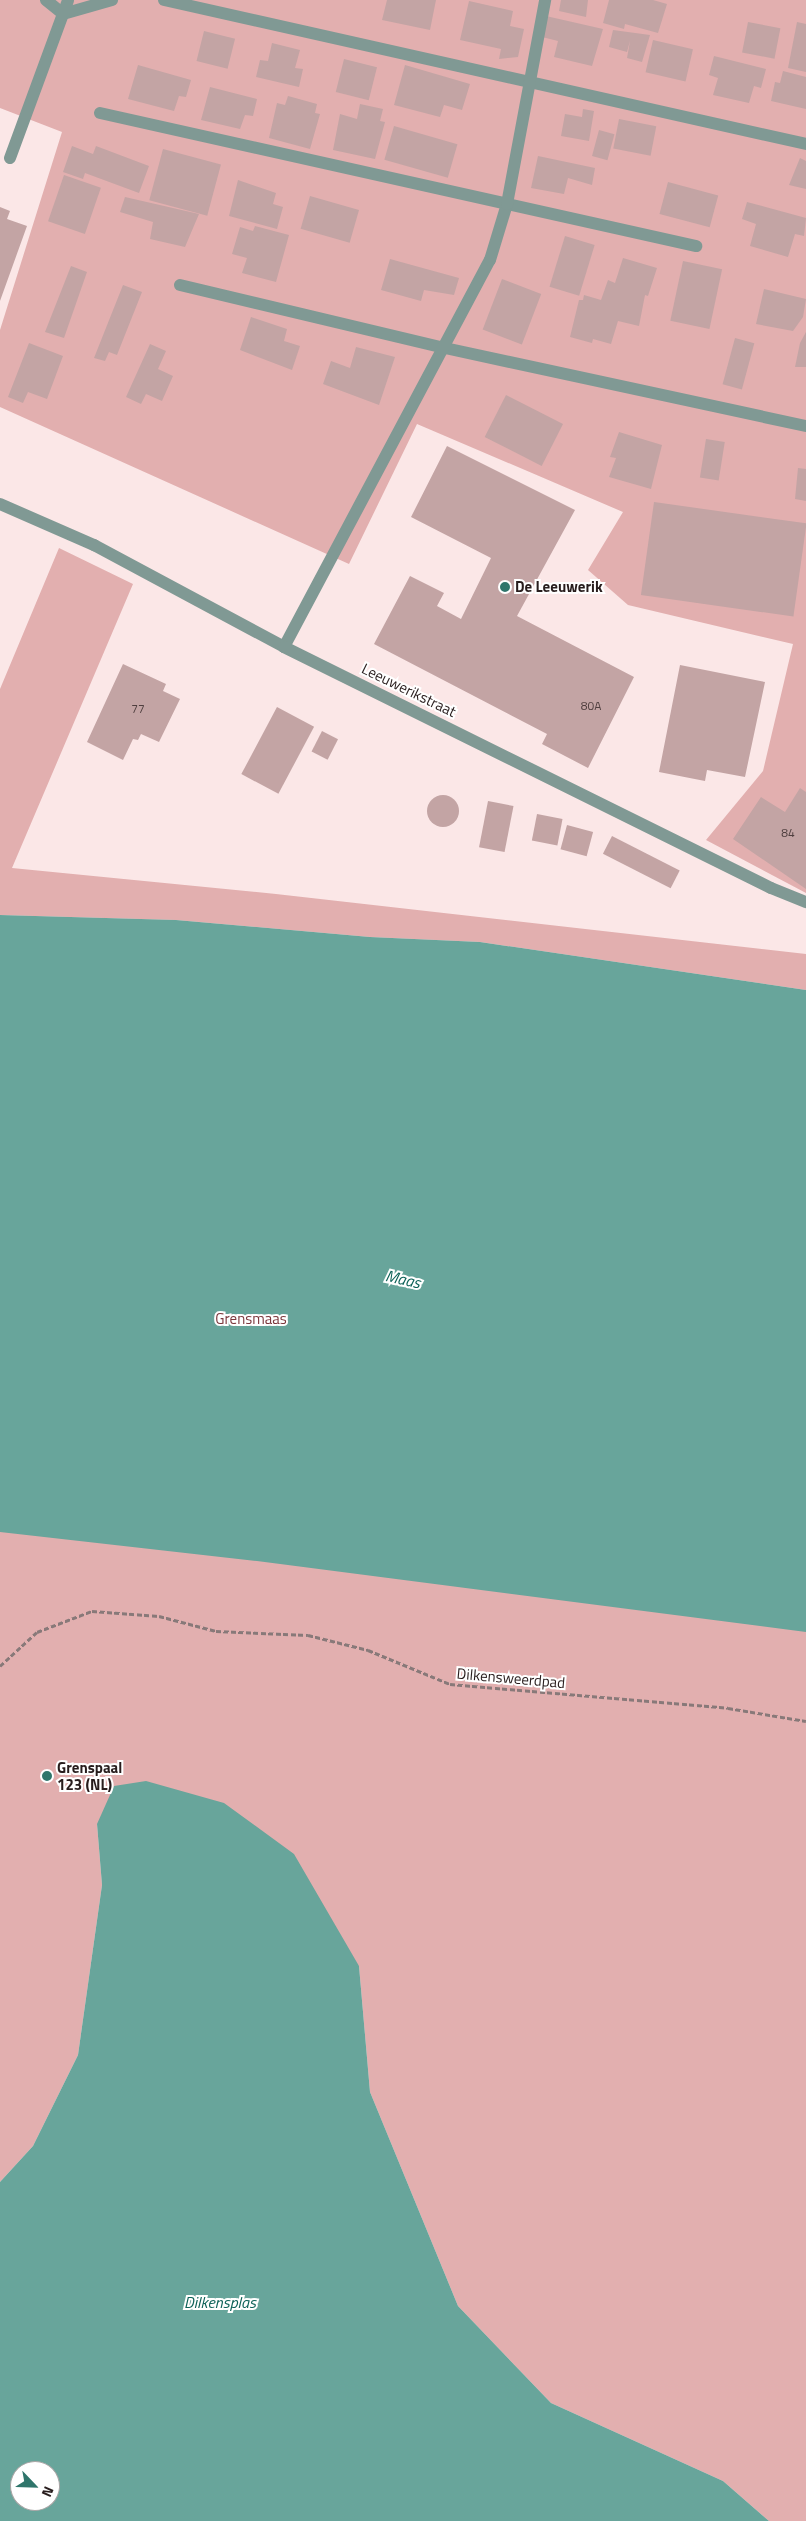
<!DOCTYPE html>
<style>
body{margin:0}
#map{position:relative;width:806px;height:2521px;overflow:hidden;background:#fbe7e7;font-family:"Titillium Web",sans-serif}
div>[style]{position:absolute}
.green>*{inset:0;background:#e2afaf}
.water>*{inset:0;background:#68a59b}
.building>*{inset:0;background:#c3a4a4;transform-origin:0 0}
.round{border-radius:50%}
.path>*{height:3px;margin-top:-1.5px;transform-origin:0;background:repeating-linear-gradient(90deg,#887979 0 5px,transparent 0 7.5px)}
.service>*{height:12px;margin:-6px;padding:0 6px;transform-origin:6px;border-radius:6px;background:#809994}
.minor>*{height:12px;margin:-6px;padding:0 6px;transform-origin:6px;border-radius:6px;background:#809994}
.dots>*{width:14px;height:14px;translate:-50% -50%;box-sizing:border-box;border:2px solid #fff;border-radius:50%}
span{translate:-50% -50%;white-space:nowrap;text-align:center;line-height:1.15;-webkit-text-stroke:4px #fff;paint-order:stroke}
.number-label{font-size:12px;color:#4f3f3f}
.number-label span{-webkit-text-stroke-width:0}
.poi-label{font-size:15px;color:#281d1d;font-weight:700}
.left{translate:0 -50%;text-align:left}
.street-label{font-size:15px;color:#281d1d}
.park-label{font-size:15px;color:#7c373c}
.water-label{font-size:16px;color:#0d6258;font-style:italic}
.north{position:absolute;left:10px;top:2461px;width:50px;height:50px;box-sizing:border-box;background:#fff;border:1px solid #a9a5a5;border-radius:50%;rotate:114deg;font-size:14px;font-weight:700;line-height:20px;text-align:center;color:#281d1d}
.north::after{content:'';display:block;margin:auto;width:18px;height:22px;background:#2f756b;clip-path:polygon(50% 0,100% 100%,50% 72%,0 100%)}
</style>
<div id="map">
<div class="green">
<div style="clip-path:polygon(0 0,806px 0,806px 893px,706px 840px,763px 771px,793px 644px,628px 605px,588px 570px,623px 512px,417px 424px,349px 564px,0 407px,0 330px,62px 132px,0 108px)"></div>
<div style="clip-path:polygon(59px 548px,133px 584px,12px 868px,276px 894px,806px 954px,806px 990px,480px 942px,370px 937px,176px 920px,0 915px,0 689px)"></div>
<div style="clip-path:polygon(0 1066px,806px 1172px,806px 2521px,769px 2521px,723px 2481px,551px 2403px,458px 2306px,370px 2092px,359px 1966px,97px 1824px,102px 1885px,78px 2055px,33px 2146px,0 2182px)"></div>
</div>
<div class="water">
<div style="clip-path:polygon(0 915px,176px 920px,370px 937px,480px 942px,806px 990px,806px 1632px,257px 1561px,0 1532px)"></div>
<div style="clip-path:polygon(evenodd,146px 1781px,224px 1803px,294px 1854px,359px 1966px,370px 2092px,458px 2306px,551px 2403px,723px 2481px,769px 2521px,0 2521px,0 2182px,33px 2146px,78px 2055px,102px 1885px,97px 1824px,114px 1786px,146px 1781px,20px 2471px,50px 2471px,50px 2501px,20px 2501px,20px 2471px)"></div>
</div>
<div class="building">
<div style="clip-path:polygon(387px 0,436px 0,430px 30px,382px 20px)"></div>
<div style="clip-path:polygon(561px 0,588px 0,586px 17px,559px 11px)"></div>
<div style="clip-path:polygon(609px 0,653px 0,667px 4px,658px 33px,625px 24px,624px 29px,603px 23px)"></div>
<div style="clip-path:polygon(469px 1px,513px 11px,510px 26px,524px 29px,518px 57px,499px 59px,501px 49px,460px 40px)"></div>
<div style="clip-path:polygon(546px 16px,603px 29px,592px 66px,554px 57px,558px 41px,542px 37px)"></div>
<div style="left:748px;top:22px;width:33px;height:31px;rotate:11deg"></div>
<div style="clip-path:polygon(797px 22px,806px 24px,806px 72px,788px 68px)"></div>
<div style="clip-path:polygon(613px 30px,650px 35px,642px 62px,627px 58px,630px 41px,627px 52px,609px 47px)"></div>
<div style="left:204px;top:31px;width:32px;height:31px;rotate:14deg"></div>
<div style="left:653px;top:40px;width:41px;height:33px;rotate:13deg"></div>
<div style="clip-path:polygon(272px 43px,300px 50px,295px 68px,303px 69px,299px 87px,256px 77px,260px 60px,268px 61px)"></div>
<div style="clip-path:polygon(714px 56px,766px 69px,761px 88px,754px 86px,749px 103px,713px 95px,718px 78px,709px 75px)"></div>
<div style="left:344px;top:59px;width:34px;height:34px;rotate:14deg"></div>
<div style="clip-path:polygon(138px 65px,191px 80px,186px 97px,179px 96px,174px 111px,128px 99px)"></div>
<div style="clip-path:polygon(405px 65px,470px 84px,462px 110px,444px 105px,440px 117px,394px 105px)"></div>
<div style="clip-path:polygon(783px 71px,806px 77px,806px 109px,771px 101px,775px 82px,780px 83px)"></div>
<div style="clip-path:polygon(210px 87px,257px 99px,253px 116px,245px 115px,240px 129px,201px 120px)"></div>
<div style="clip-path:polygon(288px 96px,317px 104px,315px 113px,320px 114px,310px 149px,269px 138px,277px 103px,285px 105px)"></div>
<div style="clip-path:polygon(360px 104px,383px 109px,380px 121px,385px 122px,375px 159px,333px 150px,340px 114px,357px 119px)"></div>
<div style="clip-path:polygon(583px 109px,594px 111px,589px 141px,561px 136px,565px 114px,582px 117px)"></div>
<div style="left:619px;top:119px;width:38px;height:30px;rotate:11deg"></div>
<div style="left:394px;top:126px;width:66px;height:35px;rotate:16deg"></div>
<div style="left:599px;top:130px;width:16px;height:27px;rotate:15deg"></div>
<div style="clip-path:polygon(72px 146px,93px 154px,96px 146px,149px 166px,139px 193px,85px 173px,83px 179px,63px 172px)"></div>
<div style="left:163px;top:149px;width:60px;height:53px;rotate:15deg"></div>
<div style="clip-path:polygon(538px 156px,595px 168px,592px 185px,568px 178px,564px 194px,531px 188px)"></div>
<div style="clip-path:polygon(800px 158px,806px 161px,806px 189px,789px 185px)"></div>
<div style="left:64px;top:175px;width:39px;height:49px;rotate:19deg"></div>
<div style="clip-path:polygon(238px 180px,276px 193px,273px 204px,283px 207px,277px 229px,229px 216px)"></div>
<div style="left:668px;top:182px;width:52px;height:33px;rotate:15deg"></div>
<div style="left:310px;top:196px;width:51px;height:34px;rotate:16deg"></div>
<div style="clip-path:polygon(125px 197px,199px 214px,185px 247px,150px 239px,153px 222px,120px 212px)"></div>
<div style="clip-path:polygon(747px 202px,806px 218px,804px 236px,795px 234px,788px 257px,750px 246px,756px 224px,742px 219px)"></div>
<div style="clip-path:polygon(0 207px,10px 211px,7px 219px,27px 226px,0 301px)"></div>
<div style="clip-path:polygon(255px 226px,289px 235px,276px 282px,242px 273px,247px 258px,232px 254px,240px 227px,253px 231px)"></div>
<div style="left:565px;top:236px;width:31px;height:53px;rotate:17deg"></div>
<div style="clip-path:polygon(623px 258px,657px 268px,648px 296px,645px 295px,639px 326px,618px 321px,611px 344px,593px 339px,592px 343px,570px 337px,579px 300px,583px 300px,584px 295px,601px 300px,608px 280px,615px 283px)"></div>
<div style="clip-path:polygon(390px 259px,459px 278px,454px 295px,424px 290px,421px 301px,381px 290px)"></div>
<div style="left:683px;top:261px;width:40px;height:61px;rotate:12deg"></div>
<div style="clip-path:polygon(71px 266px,87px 272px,64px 338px,45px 332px)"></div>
<div style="left:502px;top:279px;width:42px;height:54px;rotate:21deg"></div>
<div style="clip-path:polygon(123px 285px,142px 292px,117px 355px,109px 352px,105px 361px,94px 358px)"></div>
<div style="clip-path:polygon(764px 289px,806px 299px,803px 317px,793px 331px,756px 324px)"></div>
<div style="clip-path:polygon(251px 317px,287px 329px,284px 341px,300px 346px,292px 370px,240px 350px)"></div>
<div style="clip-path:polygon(806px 332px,806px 367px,795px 367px,800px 343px)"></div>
<div style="left:735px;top:338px;width:20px;height:48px;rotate:15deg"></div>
<div style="clip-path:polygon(29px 343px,63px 356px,47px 399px,28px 392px,23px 403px,8px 397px)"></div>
<div style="clip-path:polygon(150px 344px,166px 351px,158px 369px,173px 376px,162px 401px,146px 394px,141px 404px,126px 397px)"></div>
<div style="clip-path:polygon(356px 347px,395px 357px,379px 405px,323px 384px,331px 361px,350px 368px)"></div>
<div style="left:506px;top:395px;width:64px;height:47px;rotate:27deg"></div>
<div style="clip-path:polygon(619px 432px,662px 445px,651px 489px,609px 477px,616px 458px,610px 457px)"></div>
<div style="left:706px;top:439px;width:19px;height:39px;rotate:9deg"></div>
<div style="clip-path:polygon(447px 446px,575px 510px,517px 616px,634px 677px,588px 768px,542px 744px,547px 734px,374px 644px,410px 576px,444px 593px,437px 606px,461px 619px,491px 558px,411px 517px)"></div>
<div style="clip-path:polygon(798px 468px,806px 469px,806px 501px,795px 499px)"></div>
<div style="left:654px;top:502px;width:154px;height:94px;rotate:8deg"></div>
<div style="clip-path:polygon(123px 664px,166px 684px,163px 691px,180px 699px,159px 742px,141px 734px,138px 740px,133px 739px,123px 760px,87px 742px)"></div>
<div style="clip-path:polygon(680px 665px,765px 682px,745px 777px,707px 770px,705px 781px,659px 772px)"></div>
<div style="left:277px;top:707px;width:42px;height:76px;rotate:28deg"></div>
<div style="left:322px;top:731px;width:18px;height:23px;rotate:27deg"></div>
<div style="clip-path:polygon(800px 788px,806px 792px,806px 889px,733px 839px,761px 797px,785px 812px)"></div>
<div class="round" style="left:427px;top:795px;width:32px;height:32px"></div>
<div style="left:488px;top:801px;width:26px;height:47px;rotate:11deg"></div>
<div style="left:537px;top:814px;width:26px;height:27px;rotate:11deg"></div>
<div style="left:567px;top:825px;width:27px;height:25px;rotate:15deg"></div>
<div style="left:612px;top:836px;width:76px;height:20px;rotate:27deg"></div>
</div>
<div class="path">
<div style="left:0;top:1666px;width:50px;rotate:-42.6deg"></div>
<div style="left:37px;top:1632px;width:59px;rotate:-20.9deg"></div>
<div style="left:92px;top:1611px;width:67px;rotate:4.3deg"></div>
<div style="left:159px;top:1616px;width:59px;rotate:14.7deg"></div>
<div style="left:216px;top:1631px;width:92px;rotate:2.5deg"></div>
<div style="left:308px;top:1635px;width:62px;rotate:14deg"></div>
<div style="left:368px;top:1650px;width:89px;rotate:22.5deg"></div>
<div style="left:450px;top:1684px;width:279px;rotate:4.9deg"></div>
<div style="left:728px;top:1708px;width:79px;rotate:9.5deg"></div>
</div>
<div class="service">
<div style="left:46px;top:0;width:22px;rotate:39deg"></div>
<div style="left:63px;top:14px;width:51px;rotate:-15.9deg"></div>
<div style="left:164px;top:0;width:658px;rotate:12.64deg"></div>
<div style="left:100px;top:113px;width:611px;rotate:12.58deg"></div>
<div style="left:10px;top:158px;width:168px;rotate:-69.8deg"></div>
<div style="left:180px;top:285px;width:272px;rotate:13.4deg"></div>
<div style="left:445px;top:348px;width:369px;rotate:12.2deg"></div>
<div style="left:284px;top:647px;width:438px;rotate:-62deg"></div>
<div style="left:490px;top:260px;width:59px;rotate:-73.1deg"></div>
<div style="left:507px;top:204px;width:208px;rotate:-79.4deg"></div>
</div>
<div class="minor">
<div style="left:0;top:504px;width:103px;rotate:23.6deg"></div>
<div style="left:94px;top:545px;width:216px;rotate:28.2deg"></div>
<div style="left:284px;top:647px;width:543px;rotate:26.33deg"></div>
<div style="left:771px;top:888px;width:38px;rotate:22deg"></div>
</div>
<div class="dots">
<div style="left:505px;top:587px;background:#2f756b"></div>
<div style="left:47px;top:1776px;background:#2f756b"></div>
</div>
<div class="number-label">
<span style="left:591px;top:706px">80A</span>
<span style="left:138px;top:709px">77</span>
<span style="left:788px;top:833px">84</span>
</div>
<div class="poi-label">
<span class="left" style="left:515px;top:587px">De Leeuwerik</span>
<span class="left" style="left:57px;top:1776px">Grenspaal<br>123 (NL)</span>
</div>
<div class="street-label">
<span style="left:409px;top:690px;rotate:26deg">Leeuwerikstraat</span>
<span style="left:511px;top:1678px;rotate:5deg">Dilkensweerdpad</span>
</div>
<div class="park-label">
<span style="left:251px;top:1319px">Grensmaas</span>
</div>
<div class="water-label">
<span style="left:403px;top:1279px;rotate:13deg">Maas</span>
<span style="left:220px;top:2302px">Dilkensplas</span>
</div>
<div class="north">N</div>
</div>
